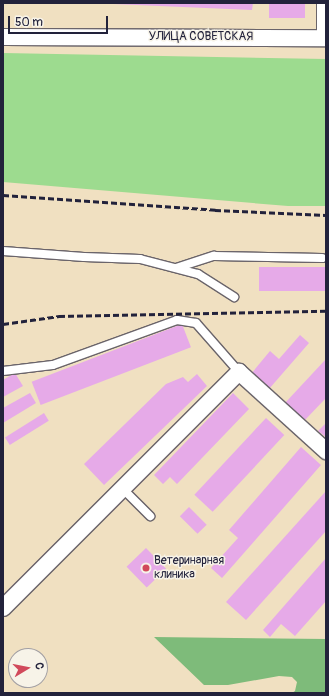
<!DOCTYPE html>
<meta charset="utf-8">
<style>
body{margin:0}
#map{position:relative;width:329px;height:696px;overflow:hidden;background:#f0e0c1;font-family:Pangolin,sans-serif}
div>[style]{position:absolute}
.green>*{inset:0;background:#9ddb8f}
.forest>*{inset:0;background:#7ebb7a}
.building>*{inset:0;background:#e6aae8;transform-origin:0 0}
.roads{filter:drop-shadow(1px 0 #6a646a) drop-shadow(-1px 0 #6a646a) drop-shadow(0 1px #6a646a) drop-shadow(0 -1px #6a646a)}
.service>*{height:8px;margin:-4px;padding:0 4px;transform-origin:4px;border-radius:4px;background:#fff}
.minor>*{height:16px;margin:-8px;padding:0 8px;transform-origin:8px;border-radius:8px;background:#fff}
.rail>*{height:3px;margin-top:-1.5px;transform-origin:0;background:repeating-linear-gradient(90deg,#22223b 0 6px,transparent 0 9px)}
.dots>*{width:11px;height:11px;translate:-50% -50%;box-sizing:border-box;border:2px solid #f7f3e8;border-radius:50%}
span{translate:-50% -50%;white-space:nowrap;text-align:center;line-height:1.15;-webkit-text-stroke:3px #f7f3e8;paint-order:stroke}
.street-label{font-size:12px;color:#22223b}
.poi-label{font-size:12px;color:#22223b}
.left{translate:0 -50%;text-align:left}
.frame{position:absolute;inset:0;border:4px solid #22223b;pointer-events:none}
.north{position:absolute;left:8px;top:648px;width:40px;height:40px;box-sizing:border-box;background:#f7f3e8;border:1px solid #a29fa3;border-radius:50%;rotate:80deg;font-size:11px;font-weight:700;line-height:16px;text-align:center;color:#22223b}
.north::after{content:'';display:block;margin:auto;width:14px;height:18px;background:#d1495b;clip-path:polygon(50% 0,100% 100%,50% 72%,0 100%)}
.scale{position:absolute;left:8px;top:16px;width:100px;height:18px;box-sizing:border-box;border:2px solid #22223b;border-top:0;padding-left:5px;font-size:12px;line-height:14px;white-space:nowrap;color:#22223b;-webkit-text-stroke:3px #f7f3e8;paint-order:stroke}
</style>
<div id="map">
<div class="green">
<div style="clip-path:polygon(3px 53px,326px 59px,326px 206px,288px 206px,3px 182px)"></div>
</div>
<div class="forest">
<div style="clip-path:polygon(154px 637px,326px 639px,326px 693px,292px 693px,295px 691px,297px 682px,292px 677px,279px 676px,228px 685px,204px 685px)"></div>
</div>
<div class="building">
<div style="clip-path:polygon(90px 3px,253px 3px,252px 10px)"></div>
<div style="left:269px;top:3px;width:36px;height:15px"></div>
<div style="left:326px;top:267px;width:24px;height:67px;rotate:90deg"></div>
<div style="left:182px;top:324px;width:25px;height:161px;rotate:69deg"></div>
<div style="clip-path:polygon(300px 335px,309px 343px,269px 389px,251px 374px,270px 351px,279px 359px)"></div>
<div style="clip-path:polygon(326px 359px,326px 398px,304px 421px,285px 403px)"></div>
<div style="clip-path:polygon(15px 373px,23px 386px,3px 397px,3px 380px)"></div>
<div style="clip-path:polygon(197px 374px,207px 386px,104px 485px,84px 464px,166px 384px,183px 377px,188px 382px)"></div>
<div style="clip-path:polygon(30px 393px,36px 403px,3px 423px,3px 408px)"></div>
<div style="clip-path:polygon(233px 393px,249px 409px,177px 484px,170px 477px,163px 484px,154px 475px)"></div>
<div style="left:44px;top:413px;width:9px;height:46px;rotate:58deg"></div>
<div style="left:266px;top:418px;width:25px;height:105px;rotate:43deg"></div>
<div style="clip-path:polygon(326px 423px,326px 437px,318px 431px)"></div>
<div style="clip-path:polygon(301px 447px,321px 465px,222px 578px,211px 568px,238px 538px,229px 530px)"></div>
<div style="clip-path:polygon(326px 491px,326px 531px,246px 620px,226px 602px)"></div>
<div style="left:189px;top:507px;width:25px;height:13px;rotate:45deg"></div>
<div style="left:146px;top:548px;width:29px;height:27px;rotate:46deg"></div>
<div style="clip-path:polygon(326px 558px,326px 601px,295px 636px,281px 624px,270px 637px,263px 630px)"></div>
</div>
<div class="roads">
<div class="service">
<div style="left:321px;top:38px;width:35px;rotate:-90deg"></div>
<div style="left:3px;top:251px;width:81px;rotate:4.2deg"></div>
<div style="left:84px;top:257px;width:56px;rotate:2deg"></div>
<div style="left:140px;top:259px;width:60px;rotate:14.5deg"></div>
<div style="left:198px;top:274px;width:43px;rotate:32.6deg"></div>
<div style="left:176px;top:268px;width:40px;rotate:-18deg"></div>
<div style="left:214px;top:256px;width:108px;rotate:1.1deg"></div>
<div style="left:3px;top:371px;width:50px;rotate:-6.8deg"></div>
<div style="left:53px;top:365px;width:132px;rotate:-19.9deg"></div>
<div style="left:177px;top:320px;width:19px;rotate:9deg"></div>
<div style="left:196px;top:323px;width:65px;rotate:48.7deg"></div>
<div style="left:122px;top:488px;width:40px;rotate:45deg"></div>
</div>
<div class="minor">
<div style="left:3px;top:37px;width:323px;rotate:0.2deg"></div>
<div style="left:3px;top:608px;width:334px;rotate:-45deg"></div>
<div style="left:239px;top:372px;width:118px;rotate:42.2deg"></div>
</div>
</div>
<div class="rail">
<div style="left:3px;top:195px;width:213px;rotate:4deg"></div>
<div style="left:215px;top:210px;width:111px;rotate:2.6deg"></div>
<div style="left:3px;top:324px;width:57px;rotate:-8.1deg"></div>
<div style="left:59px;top:316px;width:267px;rotate:-1.1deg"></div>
</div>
<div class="dots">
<div style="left:146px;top:568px;background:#d1495b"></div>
</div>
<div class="street-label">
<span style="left:201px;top:37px">УЛИЦА СОВЕТСКАЯ</span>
</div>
<div class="poi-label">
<span class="left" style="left:154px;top:568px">Ветеринарная<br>клиника</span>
</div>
<div class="frame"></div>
<div class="north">С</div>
<div class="scale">50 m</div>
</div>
